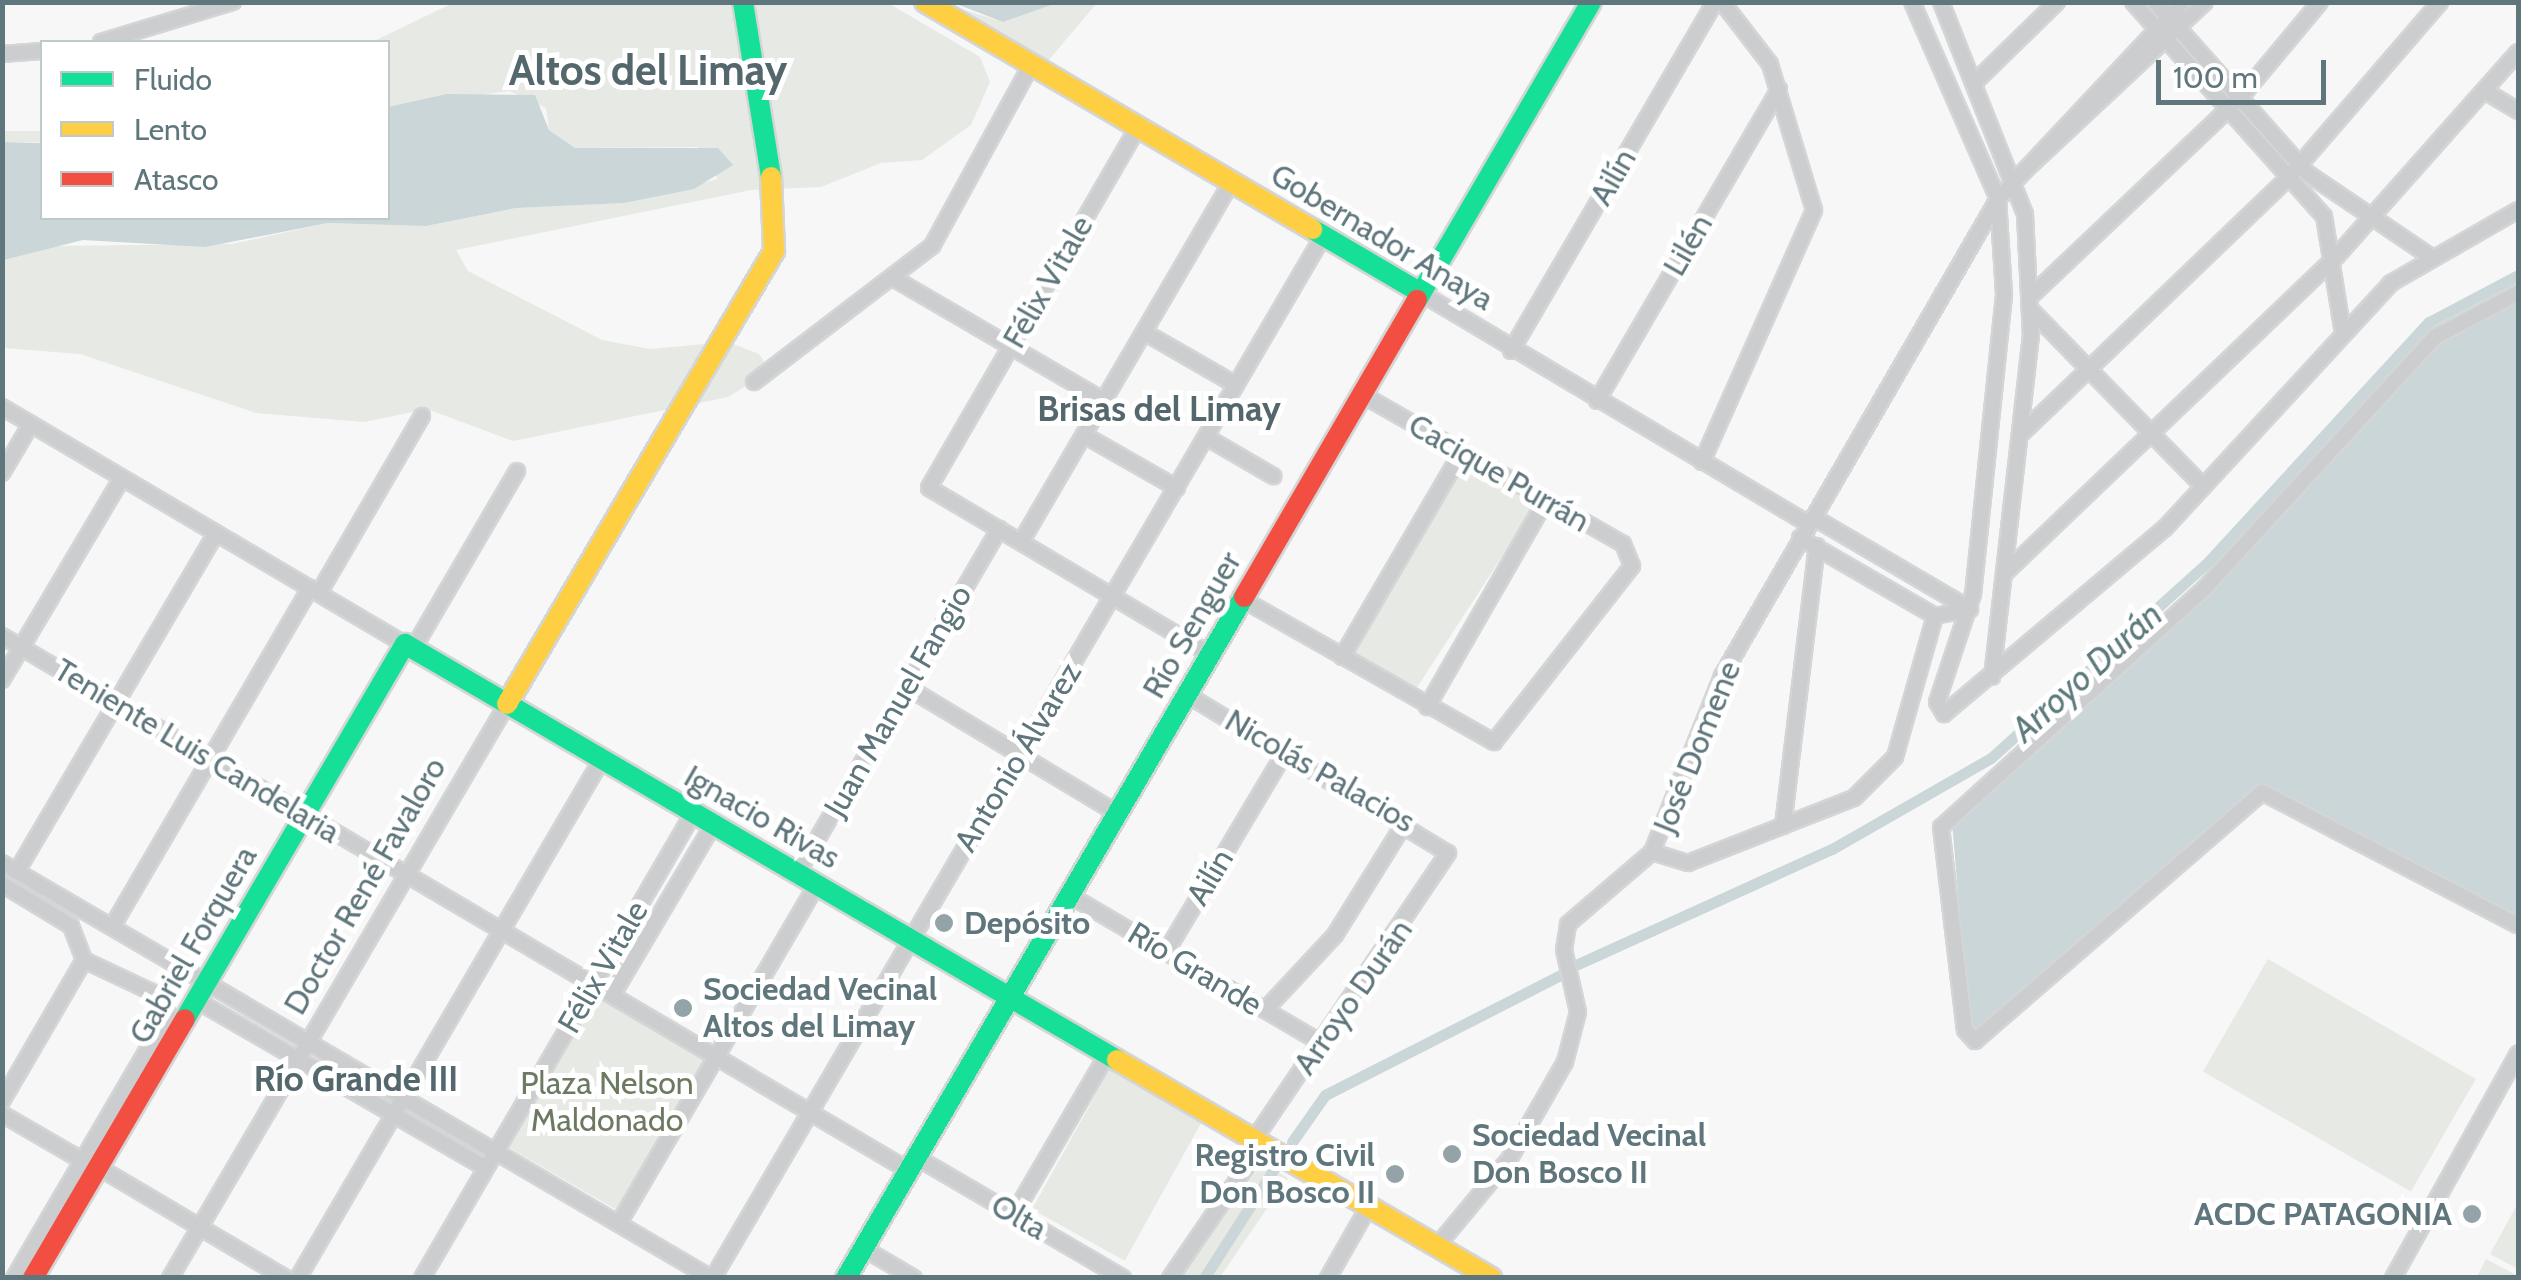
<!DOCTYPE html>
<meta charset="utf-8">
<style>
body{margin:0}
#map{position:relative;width:2521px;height:1280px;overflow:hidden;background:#f7f7f7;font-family:Cabin,sans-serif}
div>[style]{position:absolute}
.green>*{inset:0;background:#e7e9e4;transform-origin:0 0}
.water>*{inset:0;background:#cad6d7}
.canal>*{height:11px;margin:-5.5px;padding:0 5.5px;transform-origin:5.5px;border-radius:5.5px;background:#cad6d7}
.roads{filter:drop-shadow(2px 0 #d4d5d6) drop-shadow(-2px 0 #d4d5d6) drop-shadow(0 2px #d4d5d6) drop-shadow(0 -2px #d4d5d6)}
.street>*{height:14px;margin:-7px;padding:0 7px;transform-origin:7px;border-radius:7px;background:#cccdce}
.fast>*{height:20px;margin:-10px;padding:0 10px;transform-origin:10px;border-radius:10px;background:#16e098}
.slow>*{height:20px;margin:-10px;padding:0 10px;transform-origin:10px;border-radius:10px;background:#ffcf43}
.jam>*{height:20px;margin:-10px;padding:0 10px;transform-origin:10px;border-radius:10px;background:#f24e42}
.dots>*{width:28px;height:28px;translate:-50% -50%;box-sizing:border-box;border:5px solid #fff;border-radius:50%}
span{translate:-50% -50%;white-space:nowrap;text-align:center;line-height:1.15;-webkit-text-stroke:10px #fff;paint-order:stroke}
.street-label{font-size:32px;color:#5e767c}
.poi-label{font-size:32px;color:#5e767c;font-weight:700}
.left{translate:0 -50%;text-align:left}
.right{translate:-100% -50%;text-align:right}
.park-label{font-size:32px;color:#6b7a61}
.neighbourhood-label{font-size:35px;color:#54676d;font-weight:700}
.water-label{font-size:35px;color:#5d7b7c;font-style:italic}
.district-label{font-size:42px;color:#54676d;font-weight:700}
.frame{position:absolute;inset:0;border:5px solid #5e767c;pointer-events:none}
.legend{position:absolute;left:40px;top:40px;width:350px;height:180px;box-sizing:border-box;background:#fff;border:2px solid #bfc8cb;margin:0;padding:12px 18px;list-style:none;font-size:30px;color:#5e767c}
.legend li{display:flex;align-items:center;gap:20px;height:50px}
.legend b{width:50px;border:2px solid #bfc8cb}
.scale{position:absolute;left:2156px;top:60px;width:170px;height:45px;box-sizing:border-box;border:5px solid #5e767c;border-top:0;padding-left:12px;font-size:30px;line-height:35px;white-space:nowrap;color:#5e767c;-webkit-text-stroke:8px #fff;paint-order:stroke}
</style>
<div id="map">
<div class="green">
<div style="clip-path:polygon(453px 3px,888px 3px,980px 57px,990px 82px,971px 125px,922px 160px,881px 163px,821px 187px,751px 190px,456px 250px,468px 271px,602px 340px,650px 349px,728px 342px,759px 354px,770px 371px,728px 397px,513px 441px,427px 409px,364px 422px,256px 413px,80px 354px,3px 348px,2px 260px,52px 246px,232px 244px,328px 223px,426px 226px,516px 208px,624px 203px,718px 179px,698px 147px,575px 148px,549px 130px,546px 108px,509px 91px,388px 107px,388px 42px,372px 42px)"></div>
<div style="clip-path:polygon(942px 3px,1003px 22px,1057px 3px,1097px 3px,1047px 62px)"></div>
<div style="left:3px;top:131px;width:39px;height:11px"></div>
<div style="left:1465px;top:461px;width:83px;height:222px;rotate:33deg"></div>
<div style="left:2268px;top:959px;width:240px;height:130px;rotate:30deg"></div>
<div style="left:596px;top:996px;width:127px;height:175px;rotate:30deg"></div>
<div style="left:1112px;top:1065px;width:106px;height:165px;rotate:29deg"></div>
<div style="clip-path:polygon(1262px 1163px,1288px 1178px,1220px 1277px,1181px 1277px)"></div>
<div style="clip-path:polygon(2518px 1203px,2518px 1269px,2490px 1254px)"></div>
<div style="clip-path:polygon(2486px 1259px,2518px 1276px,2518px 1277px,2477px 1277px)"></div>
</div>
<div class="water">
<div style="clip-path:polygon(954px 3px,1057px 3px,1003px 22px)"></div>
<div style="clip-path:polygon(447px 94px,535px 95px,549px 130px,575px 148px,718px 148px,733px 165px,694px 189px,624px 203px,516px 208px,426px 226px,328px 223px,205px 247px,83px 240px,3px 260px,3px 142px,42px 143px,42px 218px,388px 218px,388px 107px)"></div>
<div style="clip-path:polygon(2518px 300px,2518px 916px,2501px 916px,2266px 784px,1981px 1036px,1969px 1028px,1952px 821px,2232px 570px,2435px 346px)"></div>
</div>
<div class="canal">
<div style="left:1578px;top:964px;width:279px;rotate:-24.4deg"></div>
<div style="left:1832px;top:849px;width:183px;rotate:-29.8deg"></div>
<div style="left:1991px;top:758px;width:292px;rotate:-42.1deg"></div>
<div style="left:2208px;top:562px;width:326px;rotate:-47.4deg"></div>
<div style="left:2429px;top:322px;width:101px;rotate:-27.8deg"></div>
<div style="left:1292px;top:1142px;width:57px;rotate:-54.9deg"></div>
<div style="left:1325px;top:1095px;width:271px;rotate:-27deg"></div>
<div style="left:1204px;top:1278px;width:130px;rotate:-57.3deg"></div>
</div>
<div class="roads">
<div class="street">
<div style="left:1912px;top:2px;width:215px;rotate:66.4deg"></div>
<div style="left:1998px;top:199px;width:96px;rotate:86.4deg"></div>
<div style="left:2004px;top:295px;width:301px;rotate:95.9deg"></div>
<div style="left:1973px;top:594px;width:114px;rotate:108.4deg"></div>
<div style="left:1937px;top:702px;width:14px;rotate:60deg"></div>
<div style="left:1944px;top:714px;width:289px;rotate:-40.1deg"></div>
<div style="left:2165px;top:528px;width:333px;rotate:-47.3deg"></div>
<div style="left:2391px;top:283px;width:146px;rotate:-29.9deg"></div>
<div style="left:1941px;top:2px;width:228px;rotate:68.4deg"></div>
<div style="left:2025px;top:214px;width:121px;rotate:87.2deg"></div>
<div style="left:2031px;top:335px;width:344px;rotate:96.5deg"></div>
<div style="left:2133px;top:2px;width:287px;rotate:48.3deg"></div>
<div style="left:2324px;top:216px;width:119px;rotate:80.8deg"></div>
<div style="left:2155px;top:2px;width:229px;rotate:48.4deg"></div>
<div style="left:2307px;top:173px;width:146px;rotate:34.1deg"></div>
<div style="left:101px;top:42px;width:138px;rotate:-16.9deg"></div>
<div style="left:2px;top:54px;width:40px;rotate:-4.3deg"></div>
<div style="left:1975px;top:82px;width:115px;rotate:-44.3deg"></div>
<div style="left:2485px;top:91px;width:39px;rotate:31deg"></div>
<div style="left:1138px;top:127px;width:417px;rotate:120.1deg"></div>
<div style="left:929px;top:488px;width:326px;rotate:30.6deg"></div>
<div style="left:2018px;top:177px;width:256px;rotate:-43.1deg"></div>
<div style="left:893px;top:278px;width:244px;rotate:30.2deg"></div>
<div style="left:1421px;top:293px;width:452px;rotate:30.8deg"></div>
<div style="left:2518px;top:293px;width:94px;rotate:152.1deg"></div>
<div style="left:2435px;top:337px;width:340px;rotate:132.5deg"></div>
<div style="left:2205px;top:588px;width:356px;rotate:137.8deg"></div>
<div style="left:1941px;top:827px;width:204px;rotate:83.3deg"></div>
<div style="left:1965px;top:1030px;width:15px;rotate:48deg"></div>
<div style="left:1975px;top:1041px;width:380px;rotate:-40.9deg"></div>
<div style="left:2262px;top:792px;width:288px;rotate:27.5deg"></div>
<div style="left:2030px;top:297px;width:289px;rotate:-43.5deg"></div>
<div style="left:2240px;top:98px;width:125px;rotate:-50.2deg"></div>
<div style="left:2031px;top:310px;width:246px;rotate:45.7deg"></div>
<div style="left:1144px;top:332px;width:106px;rotate:29.9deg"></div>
<div style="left:1511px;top:351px;width:404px;rotate:-59.7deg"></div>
<div style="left:754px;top:382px;width:224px;rotate:-37.4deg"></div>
<div style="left:932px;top:246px;width:206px;rotate:-61.3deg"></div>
<div style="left:1597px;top:401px;width:361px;rotate:-59.7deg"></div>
<div style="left:2px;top:407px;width:468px;rotate:30.5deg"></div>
<div style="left:1084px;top:435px;width:107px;rotate:29.7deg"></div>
<div style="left:2020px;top:435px;width:374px;rotate:-43.8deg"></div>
<div style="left:2290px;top:176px;width:230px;rotate:-49.2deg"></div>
<div style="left:1206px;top:437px;width:78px;rotate:30.2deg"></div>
<div style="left:1702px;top:462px;width:276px;rotate:-66deg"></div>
<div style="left:1814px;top:210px;width:152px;rotate:-106.8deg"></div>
<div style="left:1770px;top:64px;width:78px;rotate:-127.7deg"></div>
<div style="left:2px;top:473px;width:57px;rotate:-59.4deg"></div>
<div style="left:1813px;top:517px;width:182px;rotate:30.4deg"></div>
<div style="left:1021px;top:542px;width:417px;rotate:-59.7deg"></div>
<div style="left:2004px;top:574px;width:459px;rotate:-43.7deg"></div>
<div style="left:2336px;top:257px;width:274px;rotate:-48.4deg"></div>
<div style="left:319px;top:593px;width:205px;rotate:-59.8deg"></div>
<div style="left:1242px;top:599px;width:290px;rotate:29.6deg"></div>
<div style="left:1494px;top:742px;width:224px;rotate:-51.9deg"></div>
<div style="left:1632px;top:566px;width:24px;rotate:-112deg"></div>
<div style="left:1623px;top:544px;width:302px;rotate:-150.2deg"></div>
<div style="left:1935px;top:616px;width:36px;rotate:-11deg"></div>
<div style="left:2px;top:636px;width:1052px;rotate:30.52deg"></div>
<div style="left:413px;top:649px;width:206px;rotate:-59.7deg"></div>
<div style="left:1342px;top:657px;width:238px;rotate:-59.7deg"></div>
<div style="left:2px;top:680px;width:235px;rotate:-59.3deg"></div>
<div style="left:907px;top:687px;width:245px;rotate:31deg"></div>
<div style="left:1186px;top:694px;width:306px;rotate:31.3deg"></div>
<div style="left:1448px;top:853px;width:346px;rotate:124.1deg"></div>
<div style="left:1427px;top:707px;width:239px;rotate:-60.1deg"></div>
<div style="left:1783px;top:826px;width:282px;rotate:-83.1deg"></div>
<div style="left:1652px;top:852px;width:38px;rotate:17deg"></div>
<div style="left:1688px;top:863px;width:178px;rotate:-21.4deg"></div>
<div style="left:1854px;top:798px;width:58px;rotate:-45deg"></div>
<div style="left:1895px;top:757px;width:147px;rotate:-74.2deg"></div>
<div style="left:1935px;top:616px;width:156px;rotate:-150deg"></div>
<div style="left:2px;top:863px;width:822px;rotate:30.34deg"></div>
<div style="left:17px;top:871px;width:392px;rotate:-59.5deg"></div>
<div style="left:798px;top:872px;width:398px;rotate:-59.6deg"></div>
<div style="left:2px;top:884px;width:81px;rotate:31.3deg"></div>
<div style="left:71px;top:926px;width:36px;rotate:69deg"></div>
<div style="left:1069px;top:895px;width:292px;rotate:30.4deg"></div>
<div style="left:112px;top:927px;width:393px;rotate:-59.7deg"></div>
<div style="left:1166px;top:952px;width:233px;rotate:-59.2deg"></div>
<div style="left:613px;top:994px;width:199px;rotate:-59.4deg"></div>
<div style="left:196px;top:1000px;width:335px;rotate:30.1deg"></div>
<div style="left:1265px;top:1010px;width:103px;rotate:-47deg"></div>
<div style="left:1335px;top:935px;width:134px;rotate:-58.1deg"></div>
<div style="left:2px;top:1101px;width:163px;rotate:-59.8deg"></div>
<div style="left:2px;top:1114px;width:94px;rotate:30.1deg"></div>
<div style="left:916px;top:1157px;width:240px;rotate:30.3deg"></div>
<div style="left:98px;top:1167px;width:218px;rotate:30.6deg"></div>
<div style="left:1014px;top:1214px;width:186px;rotate:-59.7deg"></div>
<div style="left:619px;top:1223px;width:393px;rotate:-59.7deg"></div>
<div style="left:1437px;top:1246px;width:114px;rotate:-50.3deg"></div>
<div style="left:1510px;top:1158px;width:111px;rotate:-60.2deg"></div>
<div style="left:1565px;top:1062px;width:52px;rotate:-75.4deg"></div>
<div style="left:1578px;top:1012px;width:64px;rotate:-102.7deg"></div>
<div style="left:1564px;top:950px;width:26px;rotate:-81deg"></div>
<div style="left:1568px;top:924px;width:111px;rotate:-40.6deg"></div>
<div style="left:1652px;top:852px;width:189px;rotate:-68.3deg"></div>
<div style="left:1722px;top:676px;width:551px;rotate:-59.95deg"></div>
<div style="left:1998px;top:199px;width:270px;rotate:-46.8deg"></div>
<div style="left:863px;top:1248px;width:59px;rotate:30.5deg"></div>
<div style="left:14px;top:1278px;width:306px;rotate:-59.7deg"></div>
<div style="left:168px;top:1014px;width:21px;rotate:-118deg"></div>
<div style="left:158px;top:995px;width:82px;rotate:-154.7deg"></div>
<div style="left:170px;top:1278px;width:666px;rotate:-59.58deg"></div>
<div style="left:298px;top:1278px;width:601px;rotate:-59.64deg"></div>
<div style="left:422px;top:1278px;width:540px;rotate:-59.73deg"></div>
<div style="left:713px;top:1278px;width:1207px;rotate:-59.65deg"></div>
<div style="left:1170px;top:1278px;width:163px;rotate:-55.5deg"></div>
<div style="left:1328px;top:1278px;width:83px;rotate:-60.3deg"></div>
<div style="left:2393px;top:1278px;width:257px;rotate:-60.9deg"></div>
</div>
<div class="fast">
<div style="left:743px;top:2px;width:177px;rotate:80.9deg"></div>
<div style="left:1312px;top:229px;width:126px;rotate:30.4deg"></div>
<div style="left:1417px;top:300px;width:345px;rotate:-59.7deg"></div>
<div style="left:185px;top:1019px;width:435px;rotate:-59.6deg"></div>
<div style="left:405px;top:644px;width:825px;rotate:30.3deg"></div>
<div style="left:846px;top:1278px;width:789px;rotate:-59.7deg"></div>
</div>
<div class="slow">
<div style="left:925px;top:2px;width:449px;rotate:30.4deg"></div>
<div style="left:507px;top:704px;width:526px;rotate:-59.48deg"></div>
<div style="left:774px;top:251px;width:74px;rotate:-92.3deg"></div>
<div style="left:1117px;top:1060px;width:433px;rotate:30.2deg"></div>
</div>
<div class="jam">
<div style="left:1244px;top:597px;width:344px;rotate:-59.8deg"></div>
<div style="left:33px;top:1278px;width:300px;rotate:-59.6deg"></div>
</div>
</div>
<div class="dots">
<div style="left:944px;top:923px;background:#94a3a7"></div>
<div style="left:683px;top:1008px;background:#94a3a7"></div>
<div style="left:1452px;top:1154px;background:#94a3a7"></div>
<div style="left:1395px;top:1174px;background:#94a3a7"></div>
<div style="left:2472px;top:1214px;background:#94a3a7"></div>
</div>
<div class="street-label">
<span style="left:1613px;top:177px;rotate:-60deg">Ailín</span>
<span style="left:1382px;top:237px;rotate:31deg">Gobernador Anaya</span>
<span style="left:1688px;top:245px;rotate:-60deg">Lilén</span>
<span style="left:1048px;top:282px;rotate:-60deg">Félix Vitale</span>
<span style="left:1499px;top:473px;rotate:30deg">Cacique Purrán</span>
<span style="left:1192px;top:625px;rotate:-60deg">Río Senguer</span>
<span style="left:898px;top:701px;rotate:-60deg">Juan Manuel Fangio</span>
<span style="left:1697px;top:747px;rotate:-68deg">José Domene</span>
<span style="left:197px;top:751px;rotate:31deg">Teniente Luis Candelaria</span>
<span style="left:1018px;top:757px;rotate:-59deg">Antonio Álvarez</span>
<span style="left:1320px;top:771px;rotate:30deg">Nicolás Palacios</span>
<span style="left:762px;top:817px;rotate:30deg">Ignacio Rivas</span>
<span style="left:1210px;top:877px;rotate:-59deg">Ailín</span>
<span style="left:365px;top:886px;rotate:-60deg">Doctor René Favaloro</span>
<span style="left:193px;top:945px;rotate:-60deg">Gabriel Forquera</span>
<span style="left:603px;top:967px;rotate:-60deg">Félix Vitale</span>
<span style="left:1195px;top:969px;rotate:31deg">Río Grande</span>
<span style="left:1353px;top:997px;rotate:-55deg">Arroyo Durán</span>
<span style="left:1019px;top:1217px;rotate:30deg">Olta</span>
</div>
<div class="poi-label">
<span class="left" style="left:964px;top:923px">Depósito</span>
<span class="left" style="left:703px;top:1008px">Sociedad Vecinal<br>Altos del Limay</span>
<span class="left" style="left:1472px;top:1154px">Sociedad Vecinal<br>Don Bosco II</span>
<span class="right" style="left:1375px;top:1174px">Registro Civil<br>Don Bosco II</span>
<span class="right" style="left:2452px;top:1214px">ACDC PATAGONIA</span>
</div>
<div class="park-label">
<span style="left:607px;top:1102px">Plaza Nelson<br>Maldonado</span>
</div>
<div class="neighbourhood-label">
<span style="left:1159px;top:409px">Brisas del Limay</span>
<span style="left:356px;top:1079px">Río Grande III</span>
</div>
<div class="water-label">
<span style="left:2087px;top:672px;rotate:-42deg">Arroyo Durán</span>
</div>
<div class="district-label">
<span style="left:648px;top:70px">Altos del Limay</span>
</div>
<div class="frame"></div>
<ul class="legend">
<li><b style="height:12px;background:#16e098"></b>Fluido</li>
<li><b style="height:12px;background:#ffcf43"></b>Lento</li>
<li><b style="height:12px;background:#f24e42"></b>Atasco</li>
</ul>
<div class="scale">100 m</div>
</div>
